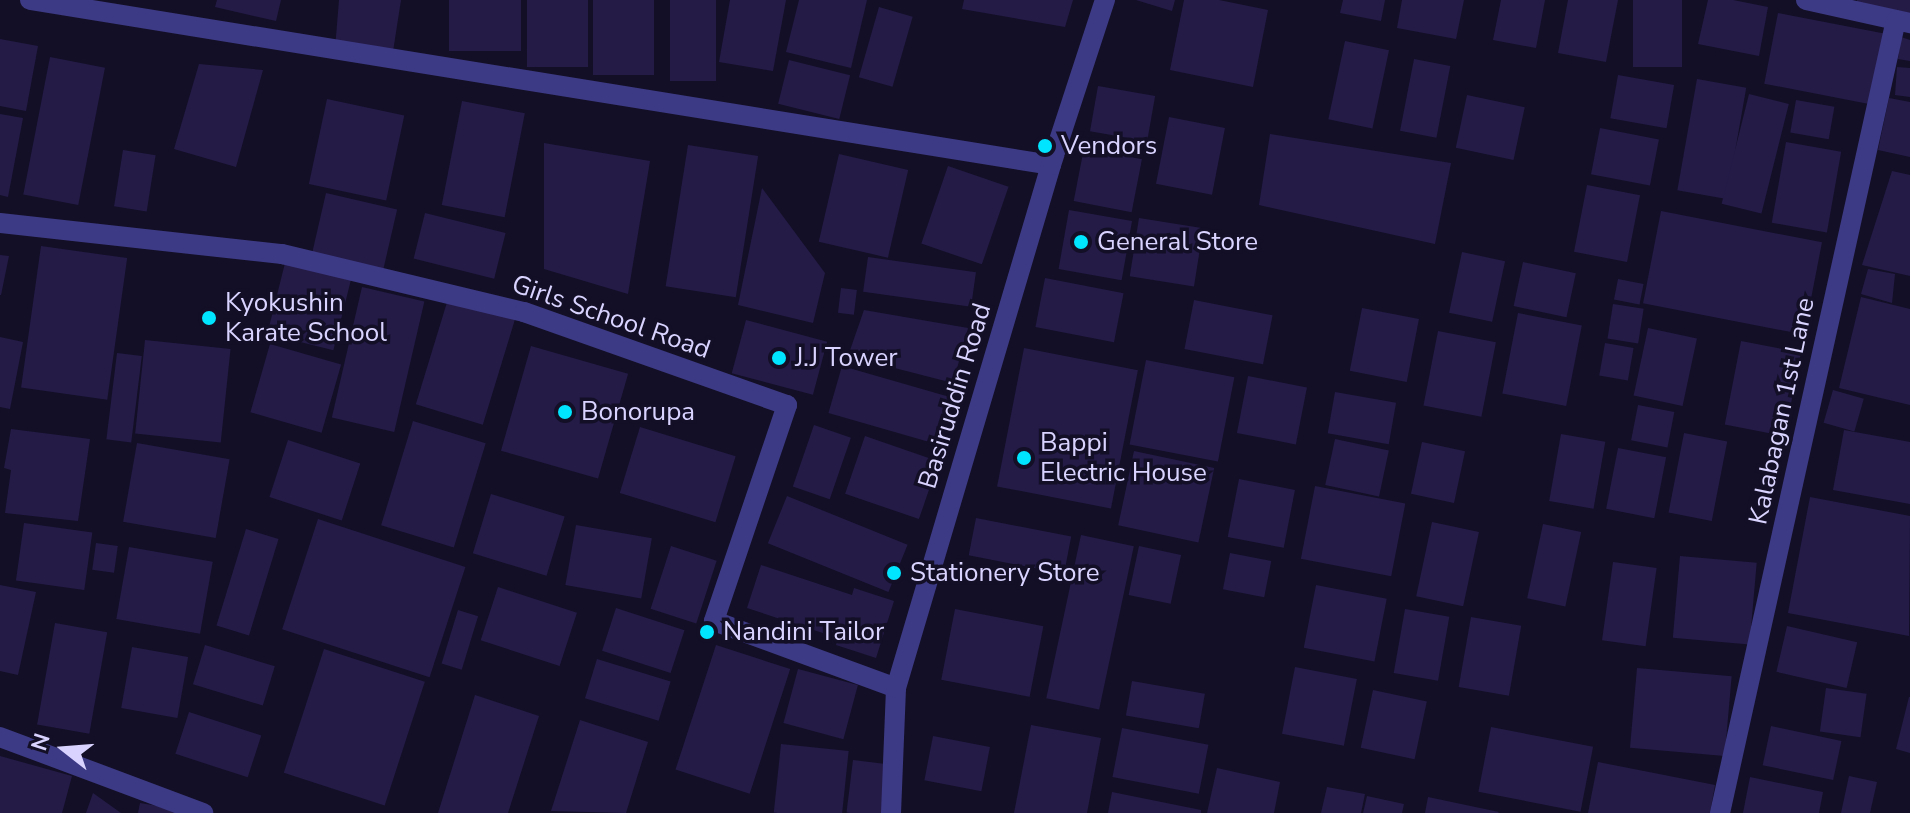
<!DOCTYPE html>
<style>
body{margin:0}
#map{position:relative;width:1910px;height:813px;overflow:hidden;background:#130f26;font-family:"Nunito Sans",sans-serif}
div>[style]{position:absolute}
.building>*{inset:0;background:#241b47;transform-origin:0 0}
.street>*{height:20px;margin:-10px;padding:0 10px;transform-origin:10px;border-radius:10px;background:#3d3a85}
.dots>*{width:22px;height:22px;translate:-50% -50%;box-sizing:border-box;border:4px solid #130f26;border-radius:50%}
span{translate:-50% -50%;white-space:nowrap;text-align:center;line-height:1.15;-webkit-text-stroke:7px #130f26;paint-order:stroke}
.poi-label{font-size:26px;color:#d9d4ff}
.left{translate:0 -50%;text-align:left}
.street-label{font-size:26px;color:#d9d4ff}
.north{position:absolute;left:24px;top:709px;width:80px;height:80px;-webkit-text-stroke:6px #130f26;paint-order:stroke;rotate:287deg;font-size:22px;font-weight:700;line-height:32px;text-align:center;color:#d9d4ff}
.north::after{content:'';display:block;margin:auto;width:28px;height:36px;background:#d9d4ff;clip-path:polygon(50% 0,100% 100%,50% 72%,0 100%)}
</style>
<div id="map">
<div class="building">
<div style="clip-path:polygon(217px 0,281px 0,276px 21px,215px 7px)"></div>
<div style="clip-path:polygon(339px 0,401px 0,392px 58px,335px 49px)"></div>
<div style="left:449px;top:0;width:72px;height:51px"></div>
<div style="left:527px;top:0;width:61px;height:67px"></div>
<div style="left:593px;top:0;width:61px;height:75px"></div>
<div style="left:670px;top:0;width:46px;height:81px"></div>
<div style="clip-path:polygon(730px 0,786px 0,773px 71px,719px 62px)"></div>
<div style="clip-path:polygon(799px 0,867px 0,851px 68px,786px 52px)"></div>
<div style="clip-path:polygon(964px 0,1073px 0,1065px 27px,962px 9px)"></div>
<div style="clip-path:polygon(1136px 0,1175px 0,1172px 11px)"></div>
<div style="clip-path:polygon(1184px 0,1219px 0,1268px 10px,1253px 87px,1170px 70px)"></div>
<div style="clip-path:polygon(1343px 0,1385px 0,1381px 21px,1340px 13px)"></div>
<div style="clip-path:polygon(1402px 0,1464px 0,1456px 39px,1397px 28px)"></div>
<div style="clip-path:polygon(1501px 0,1545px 0,1536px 48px,1493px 40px)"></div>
<div style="clip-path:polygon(1568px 0,1618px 0,1606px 62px,1558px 53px)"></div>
<div style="left:1633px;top:0;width:49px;height:67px"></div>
<div style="clip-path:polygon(1708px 0,1733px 0,1768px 7px,1759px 56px,1698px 44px)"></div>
<div style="clip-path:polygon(1857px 0,1910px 0,1910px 17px,1856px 4px)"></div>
<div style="left:879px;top:7px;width:35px;height:73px;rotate:16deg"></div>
<div style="left:1778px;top:13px;width:108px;height:72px;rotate:11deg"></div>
<div style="clip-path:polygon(1901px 37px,1910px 40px,1910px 61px,1898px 59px)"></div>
<div style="clip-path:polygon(0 39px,38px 46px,26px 111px,0 106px)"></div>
<div style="left:1345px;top:41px;width:45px;height:80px;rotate:12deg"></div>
<div style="left:50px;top:57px;width:56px;height:140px;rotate:11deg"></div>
<div style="left:1414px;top:59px;width:37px;height:73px;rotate:11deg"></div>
<div style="left:789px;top:60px;width:63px;height:45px;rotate:14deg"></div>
<div style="clip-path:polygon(199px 64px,263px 70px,236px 167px,174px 149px)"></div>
<div style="clip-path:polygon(1897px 67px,1910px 68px,1910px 97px,1895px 95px)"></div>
<div style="left:1618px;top:75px;width:57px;height:44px;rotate:10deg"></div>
<div style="left:1697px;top:79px;width:50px;height:113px;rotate:10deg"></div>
<div style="left:1098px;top:86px;width:58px;height:46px;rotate:10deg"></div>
<div style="left:1749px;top:94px;width:41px;height:113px;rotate:14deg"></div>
<div style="left:1467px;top:95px;width:59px;height:54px;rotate:12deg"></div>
<div style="clip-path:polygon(1889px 98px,1910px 102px,1910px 157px,1878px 150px)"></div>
<div style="left:327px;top:99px;width:79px;height:87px;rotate:12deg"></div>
<div style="left:1796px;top:100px;width:39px;height:33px;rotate:10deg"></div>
<div style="left:462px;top:101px;width:64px;height:106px;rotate:11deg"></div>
<div style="clip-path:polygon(0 114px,23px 118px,8px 197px,0 195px)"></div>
<div style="left:1169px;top:117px;width:57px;height:68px;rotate:11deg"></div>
<div style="left:1600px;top:128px;width:60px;height:47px;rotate:11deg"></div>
<div style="clip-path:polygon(1270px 134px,1451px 163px,1435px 244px,1259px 205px)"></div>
<div style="left:1786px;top:142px;width:56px;height:82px;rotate:10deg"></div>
<div style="clip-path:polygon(544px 143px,650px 161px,628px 294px,544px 269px)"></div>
<div style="left:688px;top:145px;width:71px;height:143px;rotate:9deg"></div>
<div style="left:1084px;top:148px;width:59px;height:54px;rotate:11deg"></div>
<div style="left:123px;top:150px;width:33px;height:57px;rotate:9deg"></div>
<div style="left:839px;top:154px;width:71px;height:90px;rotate:13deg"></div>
<div style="left:948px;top:166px;width:64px;height:82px;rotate:19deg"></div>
<div style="clip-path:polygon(1892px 171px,1910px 175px,1910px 276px,1862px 265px)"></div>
<div style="left:1587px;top:185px;width:54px;height:68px;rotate:11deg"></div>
<div style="clip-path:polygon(762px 188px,825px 273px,813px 323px,738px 305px)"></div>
<div style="left:326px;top:193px;width:73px;height:67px;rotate:13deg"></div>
<div style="left:1069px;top:210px;width:64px;height:60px;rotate:10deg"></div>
<div style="left:1661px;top:211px;width:164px;height:94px;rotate:11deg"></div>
<div style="left:425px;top:213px;width:83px;height:47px;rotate:14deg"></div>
<div style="left:1139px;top:218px;width:65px;height:59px;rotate:9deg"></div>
<div style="left:41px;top:246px;width:87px;height:143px;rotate:8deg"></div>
<div style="left:1462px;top:252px;width:44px;height:62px;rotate:12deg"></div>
<div style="clip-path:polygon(0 255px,9px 256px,1px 295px,0 295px)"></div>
<div style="left:868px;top:257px;width:109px;height:35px;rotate:8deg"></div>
<div style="left:1523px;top:262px;width:54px;height:45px;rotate:12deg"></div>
<div style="left:285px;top:263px;width:68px;height:73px;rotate:14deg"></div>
<div style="clip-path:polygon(1868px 269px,1895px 274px,1892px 303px,1861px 294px)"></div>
<div style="left:1045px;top:278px;width:80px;height:50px;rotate:11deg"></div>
<div style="left:1618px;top:279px;width:26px;height:21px;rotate:11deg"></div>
<div style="left:362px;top:287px;width:64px;height:134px;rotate:13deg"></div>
<div style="left:841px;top:288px;width:16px;height:25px;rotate:7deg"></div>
<div style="clip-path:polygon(1861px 297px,1910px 309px,1910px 405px,1839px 388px)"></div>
<div style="left:448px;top:299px;width:70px;height:110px;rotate:17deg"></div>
<div style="left:1194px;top:300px;width:80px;height:50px;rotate:11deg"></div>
<div style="left:1613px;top:304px;width:31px;height:35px;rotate:9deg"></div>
<div style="left:1362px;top:308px;width:58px;height:64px;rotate:11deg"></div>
<div style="clip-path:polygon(864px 310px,968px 328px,953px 383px,848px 356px)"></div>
<div style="left:1518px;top:313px;width:65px;height:82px;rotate:11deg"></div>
<div style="left:746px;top:320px;width:84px;height:55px;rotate:15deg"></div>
<div style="left:1648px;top:328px;width:50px;height:69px;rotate:12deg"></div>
<div style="left:1438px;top:331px;width:59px;height:76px;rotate:11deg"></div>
<div style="clip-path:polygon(0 337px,23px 342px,10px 409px,0 407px)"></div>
<div style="left:145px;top:340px;width:86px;height:94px;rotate:6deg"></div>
<div style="left:1741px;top:341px;width:61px;height:85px;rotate:11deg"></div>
<div style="left:1605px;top:343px;width:29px;height:33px;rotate:10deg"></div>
<div style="left:270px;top:344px;width:74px;height:71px;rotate:16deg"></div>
<div style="left:531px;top:346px;width:101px;height:109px;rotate:16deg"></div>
<div style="left:1024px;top:348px;width:116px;height:141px;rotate:11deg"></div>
<div style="left:117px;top:353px;width:25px;height:87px;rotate:7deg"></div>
<div style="left:1146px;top:360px;width:90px;height:86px;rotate:11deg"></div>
<div style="left:842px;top:366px;width:113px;height:49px;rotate:16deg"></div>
<div style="left:1248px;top:376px;width:60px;height:58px;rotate:11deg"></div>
<div style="left:1833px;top:390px;width:32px;height:34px;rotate:16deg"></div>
<div style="left:1335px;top:392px;width:62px;height:42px;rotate:10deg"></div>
<div style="left:1638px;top:405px;width:37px;height:36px;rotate:11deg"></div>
<div style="left:413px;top:421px;width:76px;height:109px;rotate:17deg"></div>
<div style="left:814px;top:425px;width:39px;height:65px;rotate:19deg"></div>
<div style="left:640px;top:427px;width:100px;height:69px;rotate:17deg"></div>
<div style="clip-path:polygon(11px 429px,90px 439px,78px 521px,5px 513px,11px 470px,4px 468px)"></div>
<div style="clip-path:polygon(1844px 430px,1910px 442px,1910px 504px,1833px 490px)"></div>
<div style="left:1684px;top:433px;width:44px;height:81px;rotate:11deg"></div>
<div style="left:1561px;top:434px;width:45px;height:68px;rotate:10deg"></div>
<div style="left:865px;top:436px;width:78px;height:61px;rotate:19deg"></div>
<div style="left:1335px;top:439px;width:55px;height:47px;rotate:12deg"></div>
<div style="left:288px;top:440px;width:76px;height:60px;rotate:18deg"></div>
<div style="left:1422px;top:442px;width:44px;height:53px;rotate:12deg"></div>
<div style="left:137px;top:443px;width:94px;height:80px;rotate:10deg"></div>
<div style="left:1618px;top:448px;width:49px;height:62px;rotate:11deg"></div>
<div style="left:1134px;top:451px;width:82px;height:76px;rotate:12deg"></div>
<div style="left:1239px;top:479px;width:57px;height:59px;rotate:11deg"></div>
<div style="left:1315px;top:486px;width:92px;height:74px;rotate:11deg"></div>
<div style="left:491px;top:494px;width:77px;height:62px;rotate:17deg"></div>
<div style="left:787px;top:496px;width:130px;height:51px;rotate:22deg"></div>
<div style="clip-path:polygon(1810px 497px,1910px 516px,1909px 636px,1788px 613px)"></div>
<div style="left:976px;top:518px;width:97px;height:38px;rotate:11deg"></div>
<div style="left:318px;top:519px;width:155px;height:116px;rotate:18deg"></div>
<div style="left:1432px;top:522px;width:48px;height:76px;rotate:12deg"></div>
<div style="left:24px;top:523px;width:69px;height:58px;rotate:8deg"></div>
<div style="left:1543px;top:524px;width:39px;height:76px;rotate:12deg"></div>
<div style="left:576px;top:525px;width:77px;height:61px;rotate:10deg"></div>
<div style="left:246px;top:529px;width:34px;height:101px;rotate:17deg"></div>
<div style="left:1081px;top:535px;width:54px;height:167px;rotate:12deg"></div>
<div style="left:96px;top:543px;width:22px;height:27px;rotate:8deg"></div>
<div style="left:671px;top:546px;width:48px;height:66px;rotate:18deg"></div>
<div style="left:1139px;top:546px;width:43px;height:50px;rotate:12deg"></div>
<div style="left:129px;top:547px;width:85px;height:73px;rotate:10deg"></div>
<div style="left:1230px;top:553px;width:42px;height:37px;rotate:11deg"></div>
<div style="left:1680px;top:556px;width:77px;height:82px;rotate:5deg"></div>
<div style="left:1613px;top:562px;width:44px;height:79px;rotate:8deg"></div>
<div style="clip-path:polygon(761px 565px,852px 595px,854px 588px,894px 601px,876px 658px,836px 645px,838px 638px,747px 608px)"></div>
<div style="clip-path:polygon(0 585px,36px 592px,18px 675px,0 671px)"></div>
<div style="left:1316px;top:585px;width:72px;height:64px;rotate:11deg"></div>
<div style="left:498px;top:587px;width:83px;height:56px;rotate:18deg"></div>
<div style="left:616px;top:608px;width:72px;height:45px;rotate:18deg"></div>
<div style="left:955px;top:609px;width:90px;height:72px;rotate:11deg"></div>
<div style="left:1405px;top:609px;width:45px;height:65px;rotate:10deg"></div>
<div style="left:458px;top:610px;width:21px;height:56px;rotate:17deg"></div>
<div style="left:1471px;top:617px;width:51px;height:71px;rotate:10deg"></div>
<div style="left:55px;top:623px;width:53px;height:103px;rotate:10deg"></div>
<div style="left:1787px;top:626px;width:72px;height:47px;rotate:13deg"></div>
<div style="left:205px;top:645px;width:73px;height:41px;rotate:17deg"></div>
<div style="left:716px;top:645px;width:78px;height:131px;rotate:18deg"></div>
<div style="left:132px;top:647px;width:57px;height:62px;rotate:10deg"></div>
<div style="left:324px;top:649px;width:106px;height:130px;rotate:18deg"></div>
<div style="left:597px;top:659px;width:77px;height:41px;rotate:17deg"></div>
<div style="left:1295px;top:667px;width:63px;height:68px;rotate:11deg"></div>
<div style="left:1637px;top:668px;width:95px;height:80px;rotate:5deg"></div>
<div style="left:798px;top:669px;width:62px;height:56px;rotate:15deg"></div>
<div style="left:1132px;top:681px;width:74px;height:35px;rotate:10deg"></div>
<div style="left:1826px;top:688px;width:41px;height:44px;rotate:8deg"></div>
<div style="left:1373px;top:690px;width:55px;height:59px;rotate:12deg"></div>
<div style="clip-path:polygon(475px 695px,539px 716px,508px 813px,438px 813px)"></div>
<div style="clip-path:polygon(1909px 697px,1910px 697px,1910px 753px,1896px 749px)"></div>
<div style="left:189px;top:712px;width:76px;height:44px;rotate:18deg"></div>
<div style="clip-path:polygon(580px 720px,648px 742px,626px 813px,551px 811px)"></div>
<div style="clip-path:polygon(1031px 725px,1101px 738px,1087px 813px,1014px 813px)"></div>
<div style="left:1771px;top:726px;width:72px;height:40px;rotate:12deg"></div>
<div style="left:1491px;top:727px;width:104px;height:66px;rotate:11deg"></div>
<div style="left:1122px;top:728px;width:88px;height:50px;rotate:11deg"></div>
<div style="left:933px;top:736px;width:58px;height:45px;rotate:11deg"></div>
<div style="left:781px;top:744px;width:68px;height:69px;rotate:6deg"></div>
<div style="clip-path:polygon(0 756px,72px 776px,62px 813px,0 813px)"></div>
<div style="left:853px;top:760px;width:35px;height:53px;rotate:7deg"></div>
<div style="clip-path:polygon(1598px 762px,1715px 785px,1710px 813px,1588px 813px)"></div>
<div style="clip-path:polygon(1217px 768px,1280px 782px,1274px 813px,1207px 813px)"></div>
<div style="clip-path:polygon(1849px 776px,1877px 782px,1870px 813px,1841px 813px)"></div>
<div style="clip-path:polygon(1750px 777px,1823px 792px,1819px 813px,1743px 813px)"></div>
<div style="clip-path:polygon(1327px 787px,1365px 794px,1361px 813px,1321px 813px)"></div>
<div style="clip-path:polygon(1112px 792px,1201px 810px,1201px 813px,1108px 813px)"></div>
<div style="clip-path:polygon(93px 793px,121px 813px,86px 813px)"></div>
<div style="clip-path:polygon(1367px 796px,1404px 804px,1402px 813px,1363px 813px)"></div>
<div style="clip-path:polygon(1428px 797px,1499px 812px,1498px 813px,1425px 813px)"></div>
<div style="clip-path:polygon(140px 803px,188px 811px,188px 813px,138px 813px)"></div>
</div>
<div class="street">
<div style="left:30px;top:0;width:1034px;rotate:9.18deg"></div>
<div style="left:1806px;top:0;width:107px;rotate:12.5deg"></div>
<div style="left:0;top:223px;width:284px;rotate:6.3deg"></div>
<div style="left:282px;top:254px;width:249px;rotate:13.5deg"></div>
<div style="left:524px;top:312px;width:279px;rotate:19.5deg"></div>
<div style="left:787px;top:405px;width:228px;rotate:108.7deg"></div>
<div style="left:714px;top:621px;width:194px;rotate:20.2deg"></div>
<div style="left:0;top:737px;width:217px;rotate:20.5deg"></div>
<div style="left:891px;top:813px;width:125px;rotate:-87.7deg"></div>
<div style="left:896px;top:688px;width:545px;rotate:-73.49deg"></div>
<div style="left:1051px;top:165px;width:174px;rotate:-71.9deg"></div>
<div style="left:1720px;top:813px;width:812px;rotate:-77.49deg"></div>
</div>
<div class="dots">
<div style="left:1045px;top:146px;background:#00e5ff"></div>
<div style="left:1081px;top:242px;background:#00e5ff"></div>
<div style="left:209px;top:318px;background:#00e5ff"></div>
<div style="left:779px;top:358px;background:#00e5ff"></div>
<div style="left:565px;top:412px;background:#00e5ff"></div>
<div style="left:1024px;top:458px;background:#00e5ff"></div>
<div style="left:894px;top:573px;background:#00e5ff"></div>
<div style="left:707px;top:632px;background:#00e5ff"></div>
</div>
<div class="poi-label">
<span class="left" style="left:1061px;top:146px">Vendors</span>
<span class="left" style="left:1097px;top:242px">General Store</span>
<span class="left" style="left:225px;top:318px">Kyokushin<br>Karate School</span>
<span class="left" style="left:795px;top:358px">J.J Tower</span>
<span class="left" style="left:581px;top:412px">Bonorupa</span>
<span class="left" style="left:1040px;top:458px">Bappi<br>Electric House</span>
<span class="left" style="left:910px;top:573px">Stationery Store</span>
<span class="left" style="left:723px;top:632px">Nandini Tailor</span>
</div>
<div class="street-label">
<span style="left:611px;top:317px;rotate:19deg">Girls School Road</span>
<span style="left:955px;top:396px;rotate:-73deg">Basiruddin Road</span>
<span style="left:1782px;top:411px;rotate:-78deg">Kalabagan 1st Lane</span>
</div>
<div class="north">N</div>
</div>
